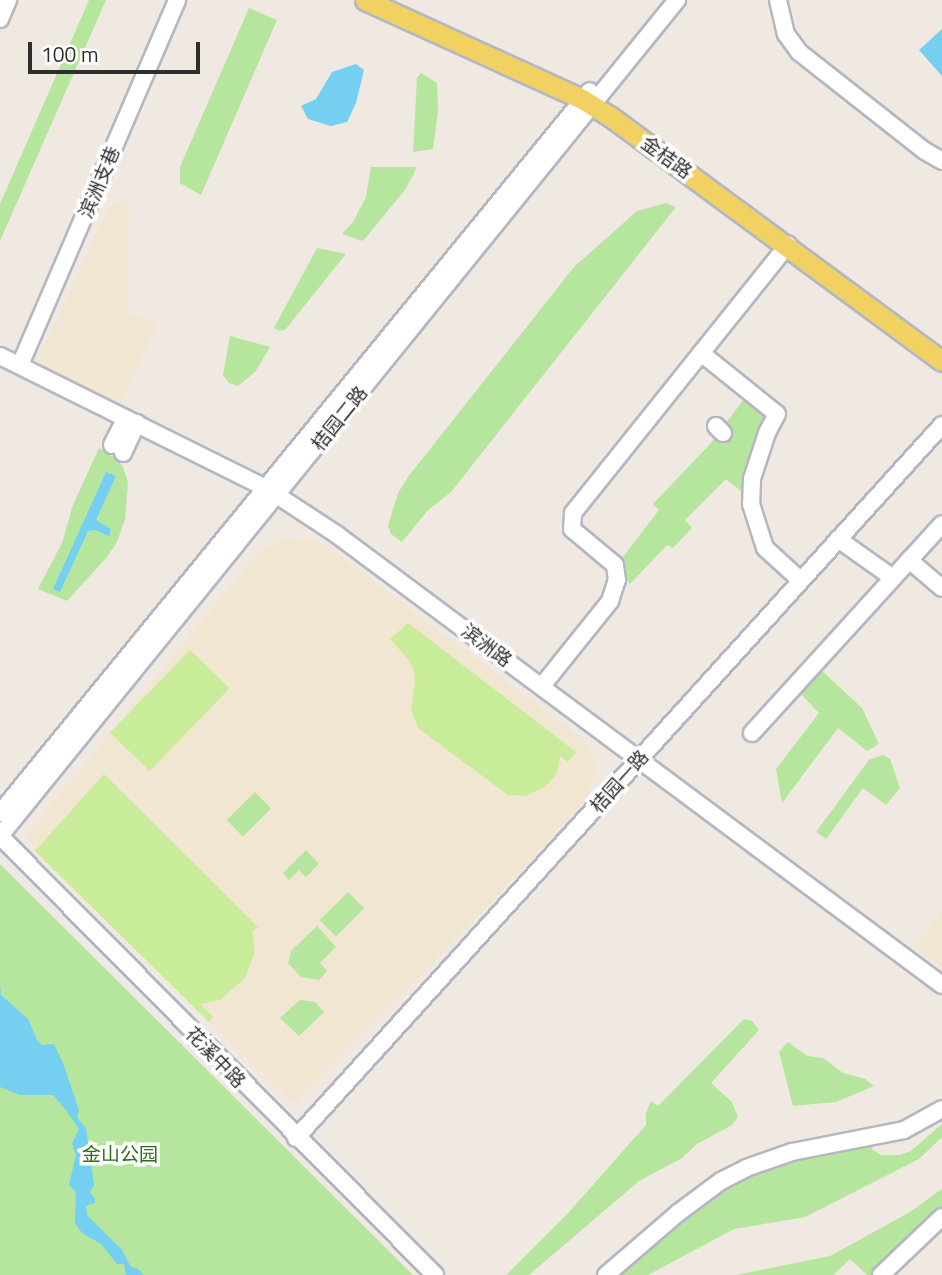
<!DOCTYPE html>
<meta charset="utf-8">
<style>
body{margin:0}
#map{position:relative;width:942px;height:1275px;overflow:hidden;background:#efe9e1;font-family:"Titillium Web","Noto Sans SC",sans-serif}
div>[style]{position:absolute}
.education>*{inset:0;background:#f0e6d1}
.green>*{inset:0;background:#b6e59e;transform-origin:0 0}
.pitch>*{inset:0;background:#c9ec9a;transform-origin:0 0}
.water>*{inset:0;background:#75cff0}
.roads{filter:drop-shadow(2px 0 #b4b7c1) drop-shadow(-2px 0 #b4b7c1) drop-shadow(0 2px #b4b7c1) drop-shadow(0 -2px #b4b7c1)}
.minor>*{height:16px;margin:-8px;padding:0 8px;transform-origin:8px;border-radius:8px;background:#fff}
.major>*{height:19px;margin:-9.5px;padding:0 9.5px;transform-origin:9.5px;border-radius:9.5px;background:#f2d163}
span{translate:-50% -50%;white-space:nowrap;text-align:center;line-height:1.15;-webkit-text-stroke:7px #fff;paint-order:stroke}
.street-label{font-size:19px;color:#2e2e2e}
.park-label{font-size:19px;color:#2c6e1b}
.scale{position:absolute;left:28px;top:42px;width:172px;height:32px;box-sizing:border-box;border:4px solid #2e2e2e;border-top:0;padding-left:9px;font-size:21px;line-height:24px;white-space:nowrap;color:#2e2e2e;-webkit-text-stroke:5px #fff;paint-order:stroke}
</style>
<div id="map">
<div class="education">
<div style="clip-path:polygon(129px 199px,128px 312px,157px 326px,121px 401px,109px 399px,37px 363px,108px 207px)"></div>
<div style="clip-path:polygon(312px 539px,328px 547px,586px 741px,595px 762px,595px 775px,587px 798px,473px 922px,293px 1104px,35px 851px,27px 833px,258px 553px,281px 540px)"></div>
<div style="clip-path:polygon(942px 910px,942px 967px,914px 947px)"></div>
</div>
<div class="green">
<div style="clip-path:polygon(89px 0,106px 0,0 241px,0 204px)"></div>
<div style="clip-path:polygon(249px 8px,277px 20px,201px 195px,180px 183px,180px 167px)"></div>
<div style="clip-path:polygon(421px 73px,437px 83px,438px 110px,433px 149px,413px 152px,417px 78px)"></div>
<div style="clip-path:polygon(371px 167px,417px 167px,405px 190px,363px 241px,342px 234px,353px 222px,366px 197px)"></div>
<div style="clip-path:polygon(666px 203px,676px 207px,451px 492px,428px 510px,402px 542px,391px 534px,388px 526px,398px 493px,408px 477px,574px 267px,637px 211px)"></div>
<div style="clip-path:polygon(317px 248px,346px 254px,285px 330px,280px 331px,274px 328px)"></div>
<div style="clip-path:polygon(230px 336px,270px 347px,255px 372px,238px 386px,229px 383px,223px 375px)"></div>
<div style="clip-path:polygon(747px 395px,770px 416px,743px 493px,726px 479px,685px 520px,692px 528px,673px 548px,667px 545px,630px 584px,622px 574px,620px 561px,659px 510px,653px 504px,711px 443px)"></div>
<div style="clip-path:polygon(99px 448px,116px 458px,123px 467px,128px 482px,125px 519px,117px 542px,107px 557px,67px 601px,38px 589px,62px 543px,73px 505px)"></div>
<div style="clip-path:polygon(820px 669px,862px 708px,879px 744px,867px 751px,838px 728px,782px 803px,776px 769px,819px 713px,799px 692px)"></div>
<div style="clip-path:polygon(883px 755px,890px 759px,900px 788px,886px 805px,863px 788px,826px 839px,816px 832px,869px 760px)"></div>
<div style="left:255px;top:792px;width:23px;height:40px;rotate:45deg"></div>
<div style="clip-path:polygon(306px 850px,319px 864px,306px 877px,299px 870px,289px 880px,283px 873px)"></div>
<div style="clip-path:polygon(0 864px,14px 878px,413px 1275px,0 1275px)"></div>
<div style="left:348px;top:892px;width:23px;height:40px;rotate:45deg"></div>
<div style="clip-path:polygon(317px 926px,336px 947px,320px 963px,327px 971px,319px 980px,301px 977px,288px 963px,291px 951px)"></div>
<div style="clip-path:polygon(300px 1000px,315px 1002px,324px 1012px,299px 1036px,280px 1018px)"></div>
<div style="clip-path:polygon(744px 1019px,752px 1021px,759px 1030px,711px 1083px,732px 1102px,738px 1117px,732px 1125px,697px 1144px,682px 1158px,639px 1181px,529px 1275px,506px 1275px,569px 1212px,646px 1125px,646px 1113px,651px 1101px,658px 1106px)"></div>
<div style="clip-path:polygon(788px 1042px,807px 1056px,823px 1058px,843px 1073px,865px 1079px,874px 1086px,836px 1102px,793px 1106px,779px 1052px)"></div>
<div style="clip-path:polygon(942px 1124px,942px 1137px,919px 1159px,805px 1217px,734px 1229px,648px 1275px,613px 1275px,617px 1268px,748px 1170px,868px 1140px,873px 1150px,881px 1155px,900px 1155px,911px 1151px)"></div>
<div style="clip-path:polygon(942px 1189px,942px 1213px,877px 1275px,867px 1275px,850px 1259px,833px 1275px,736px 1275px,830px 1256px,910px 1212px)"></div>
</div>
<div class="pitch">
<div style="clip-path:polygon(408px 623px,576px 752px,568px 762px,560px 756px,557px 773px,546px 786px,525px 796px,508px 795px,418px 728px,411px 710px,415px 681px,414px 671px,408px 659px,390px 639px)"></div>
<div style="left:190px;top:650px;width:55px;height:115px;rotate:44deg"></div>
<div style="clip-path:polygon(104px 774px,258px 927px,252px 932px,255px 952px,245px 978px,220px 1000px,200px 1004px,213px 1017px,209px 1022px,35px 851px)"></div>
</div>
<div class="water">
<div style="clip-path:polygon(942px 29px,942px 76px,919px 50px)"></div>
<div style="clip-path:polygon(356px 64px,364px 70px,356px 103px,347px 122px,331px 126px,308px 119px,301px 106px,316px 99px,332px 72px)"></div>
<div style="clip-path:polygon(106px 472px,116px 476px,96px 520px,111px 529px,109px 536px,95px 530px,88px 531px,60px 592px,53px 589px)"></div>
<div style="clip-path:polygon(0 985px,1px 995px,28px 1019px,37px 1040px,42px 1045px,54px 1044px,63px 1063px,79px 1110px,77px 1118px,86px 1128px,90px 1155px,94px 1185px,90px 1193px,95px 1198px,95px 1203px,86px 1206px,87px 1215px,122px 1250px,131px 1267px,137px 1268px,144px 1275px,126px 1275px,124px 1264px,117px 1264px,101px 1244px,82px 1233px,75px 1223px,76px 1193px,69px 1185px,76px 1155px,72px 1144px,79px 1129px,65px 1109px,53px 1095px,20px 1095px,0 1087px)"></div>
</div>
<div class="roads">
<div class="minor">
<div style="left:778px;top:0;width:35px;rotate:77deg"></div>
<div style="left:786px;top:34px;width:22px;rotate:54deg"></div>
<div style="left:799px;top:52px;width:160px;rotate:38.2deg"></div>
<div style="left:925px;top:151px;width:20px;rotate:30deg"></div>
<div style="left:0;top:19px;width:21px;rotate:-67deg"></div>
<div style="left:701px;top:353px;width:97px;rotate:38.8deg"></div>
<div style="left:777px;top:414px;width:21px;rotate:118deg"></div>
<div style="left:767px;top:433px;width:48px;rotate:108.1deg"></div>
<div style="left:752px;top:479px;width:25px;rotate:92deg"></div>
<div style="left:751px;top:504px;width:46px;rotate:72.3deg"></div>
<div style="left:765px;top:548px;width:47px;rotate:42.4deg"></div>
<div style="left:0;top:356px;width:297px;rotate:26.4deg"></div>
<div style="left:266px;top:488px;width:84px;rotate:33.3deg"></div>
<div style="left:336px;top:534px;width:755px;rotate:36.66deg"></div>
<div style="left:20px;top:365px;width:397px;rotate:-66.7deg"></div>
<div style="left:716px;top:426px;width:10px;rotate:45deg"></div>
<div style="left:112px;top:445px;width:30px;rotate:-63deg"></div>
<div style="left:123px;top:453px;width:33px;rotate:-65deg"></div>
<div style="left:838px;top:539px;width:67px;rotate:35.3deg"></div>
<div style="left:909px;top:560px;width:43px;rotate:40.3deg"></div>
<div style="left:542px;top:686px;width:109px;rotate:-51.3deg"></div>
<div style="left:610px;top:601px;width:22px;rotate:-72deg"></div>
<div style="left:617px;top:580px;width:15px;rotate:-98deg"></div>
<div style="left:615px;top:565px;width:56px;rotate:-140.1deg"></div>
<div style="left:572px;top:529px;width:16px;rotate:-86deg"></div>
<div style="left:573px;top:513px;width:344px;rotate:-51.3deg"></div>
<div style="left:752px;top:733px;width:282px;rotate:-47.7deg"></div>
<div style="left:0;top:813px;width:932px;rotate:-50.75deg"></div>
<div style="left:296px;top:1138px;width:962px;rotate:-47.82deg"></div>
<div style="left:435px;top:1275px;width:618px;rotate:-134.74deg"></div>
<div style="left:0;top:836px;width:1076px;rotate:-51deg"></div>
<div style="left:606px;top:1275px;width:95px;rotate:-40.7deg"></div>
<div style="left:678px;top:1213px;width:54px;rotate:-36.7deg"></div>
<div style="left:721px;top:1181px;width:28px;rotate:-27deg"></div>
<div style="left:746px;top:1168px;width:49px;rotate:-19.2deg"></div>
<div style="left:792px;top:1152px;width:114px;rotate:-11.1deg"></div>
<div style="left:904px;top:1130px;width:43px;rotate:-28.9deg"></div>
<div style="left:881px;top:1275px;width:84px;rotate:-43.6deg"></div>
</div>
<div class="major">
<div style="left:365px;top:0;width:239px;rotate:24.5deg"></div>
<div style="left:582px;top:99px;width:34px;rotate:32deg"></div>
<div style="left:611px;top:117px;width:411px;rotate:36.4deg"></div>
</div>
</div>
<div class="street-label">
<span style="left:667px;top:157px;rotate:36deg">金桔路</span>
<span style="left:99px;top:182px;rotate:-67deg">滨洲支巷</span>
<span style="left:339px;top:418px;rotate:-51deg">桔园二路</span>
<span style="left:487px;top:645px;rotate:37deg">滨洲路</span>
<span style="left:619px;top:781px;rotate:-48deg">桔园一路</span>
<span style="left:216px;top:1057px;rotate:46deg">花溪中路</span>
</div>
<div class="park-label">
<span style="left:120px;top:1154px">金山公园</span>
</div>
<div class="scale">100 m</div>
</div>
